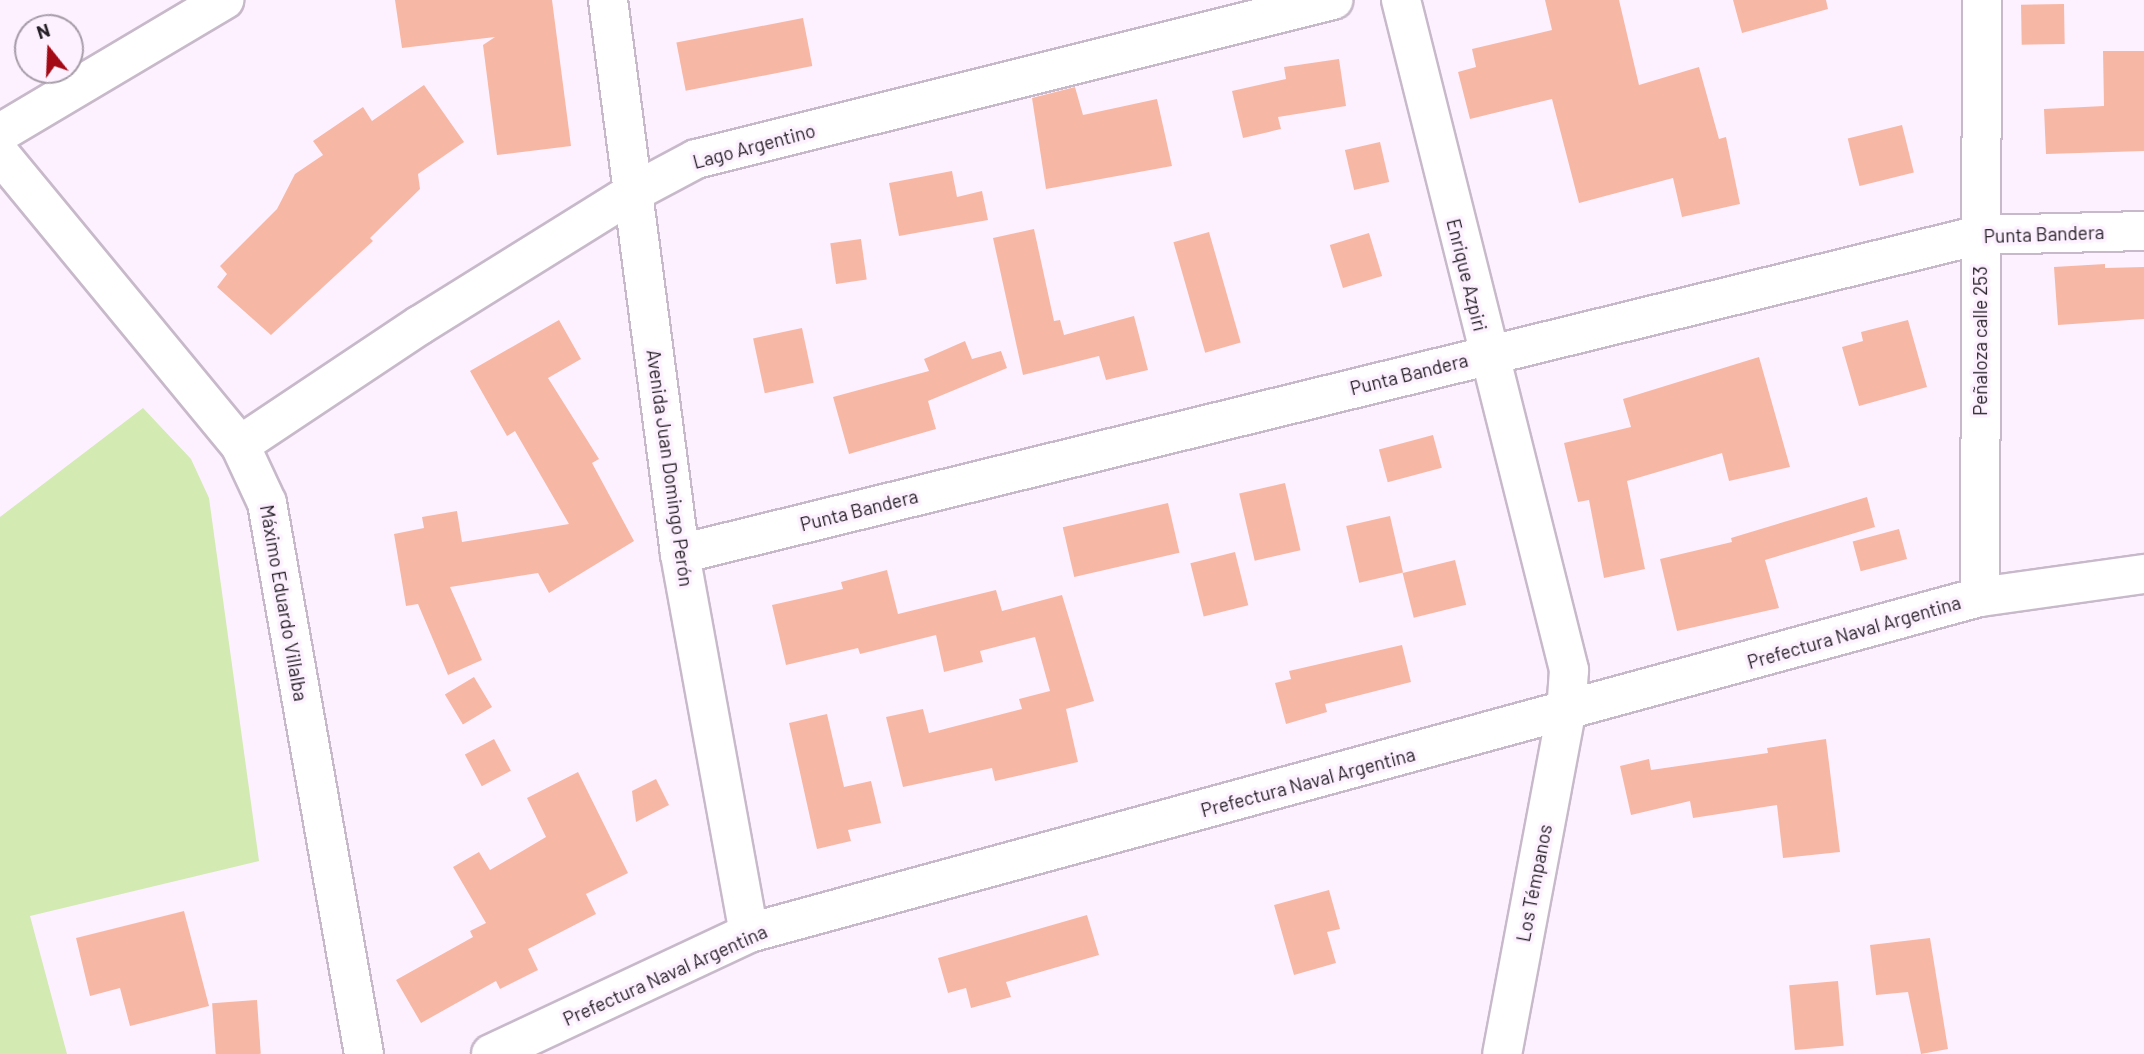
<!DOCTYPE html>
<meta charset="utf-8">
<style>
body{margin:0}
#map{position:relative;width:2144px;height:1054px;overflow:hidden;background:#fdf1ff;font-family:Barlow,sans-serif}
div>[style]{position:absolute}
.green>*{inset:0;background:#d3eab3}
.building>*{inset:0;background:#f6b8a5;transform-origin:0 0}
.roads{filter:drop-shadow(2px 0 #c8b9ca) drop-shadow(-2px 0 #c8b9ca) drop-shadow(0 2px #c8b9ca) drop-shadow(0 -2px #c8b9ca)}
.minor>*{height:38px;margin:-19px;padding:0 19px;transform-origin:19px;border-radius:19px;background:#fff}
.tertiary>*{height:38px;margin:-19px;padding:0 19px;transform-origin:19px;border-radius:19px;background:#fff}
span{translate:-50% -50%;white-space:nowrap;text-align:center;line-height:1.15;-webkit-text-stroke:7px #fdf1ff;paint-order:stroke}
.street-label{font-size:19px;color:#262027}
.north{position:absolute;left:14px;top:14px;width:70px;height:70px;box-sizing:border-box;background:#fdf1ff;border:2px solid #a79da9;border-radius:50%;rotate:342deg;font-size:19px;font-weight:700;line-height:28px;text-align:center;color:#262027}
.north::after{content:'';display:block;margin:auto;width:24px;height:32px;background:#a40a16;clip-path:polygon(50% 0,100% 100%,50% 72%,0 100%)}
</style>
<div id="map">
<div class="green">
<div style="clip-path:polygon(143px 408px,191px 459px,209px 498px,259px 861px,30px 916px,67px 1054px,0 1054px,0 517px)"></div>
</div>
<div class="building">
<div style="clip-path:polygon(395px 0,552px 0,571px 146px,497px 155px,483px 45px,495px 37px,402px 48px)"></div>
<div style="clip-path:polygon(1545px 0,1619px 0,1639px 85px,1699px 67px,1719px 139px,1726px 137px,1740px 204px,1682px 217px,1673px 178px,1579px 203px,1552px 99px,1470px 119px,1458px 72px,1476px 67px,1472px 49px,1552px 30px)"></div>
<div style="clip-path:polygon(1733px 0,1826px 0,1828px 9px,1742px 33px)"></div>
<div style="left:2064px;top:4px;width:40px;height:43px;rotate:89deg"></div>
<div style="left:803px;top:18px;width:49px;height:129px;rotate:79deg"></div>
<div style="clip-path:polygon(2103px 51px,2144px 51px,2144px 151px,2046px 154px,2044px 109px,2104px 106px)"></div>
<div style="clip-path:polygon(1339px 59px,1346px 106px,1278px 117px,1281px 129px,1243px 138px,1232px 91px,1286px 79px,1284px 67px)"></div>
<div style="clip-path:polygon(424px 85px,464px 142px,418px 174px,420px 189px,370px 238px,373px 241px,271px 335px,217px 287px,227px 274px,220px 266px,277px 209px,295px 174px,323px 155px,313px 141px,363px 107px,372px 121px)"></div>
<div style="clip-path:polygon(1075px 87px,1083px 115px,1157px 99px,1172px 166px,1046px 189px,1032px 98px)"></div>
<div style="left:1902px;top:125px;width:49px;height:56px;rotate:76deg"></div>
<div style="left:1380px;top:142px;width:41px;height:36px;rotate:77deg"></div>
<div style="clip-path:polygon(952px 171px,957px 197px,982px 191px,988px 220px,899px 236px,889px 183px)"></div>
<div style="clip-path:polygon(1034px 229px,1054px 321px,1060px 320px,1064px 335px,1134px 316px,1148px 370px,1106px 380px,1099px 356px,1023px 375px,993px 238px)"></div>
<div style="left:1209px;top:232px;width:115px;height:37px;rotate:74deg"></div>
<div style="left:1369px;top:233px;width:45px;height:41px;rotate:73deg"></div>
<div style="left:861px;top:239px;width:41px;height:31px;rotate:82deg"></div>
<div style="clip-path:polygon(2105px 264px,2105px 268px,2144px 267px,2144px 319px,2058px 325px,2054px 267px)"></div>
<div style="clip-path:polygon(559px 320px,581px 359px,548px 378px,599px 459px,592px 463px,634px 541px,549px 593px,538px 573px,450px 587px,482px 660px,448px 675px,418px 604px,406px 606px,394px 534px,424px 528px,422px 517px,457px 511px,462px 542px,569px 524px,515px 431px,507px 436px,470px 371px)"></div>
<div style="clip-path:polygon(1908px 320px,1927px 387px,1859px 406px,1842px 347px,1863px 341px,1861px 332px)"></div>
<div style="left:802px;top:328px;width:56px;height:50px;rotate:78deg"></div>
<div style="clip-path:polygon(965px 341px,972px 359px,1001px 351px,1007px 368px,928px 401px,936px 429px,849px 454px,833px 397px,929px 371px,924px 359px)"></div>
<div style="clip-path:polygon(1759px 357px,1790px 467px,1729px 481px,1722px 453px,1627px 481px,1645px 569px,1604px 578px,1589px 500px,1578px 502px,1564px 443px,1631px 427px,1623px 399px)"></div>
<div style="left:1433px;top:435px;width:34px;height:56px;rotate:75deg"></div>
<div style="left:1285px;top:483px;width:69px;height:47px;rotate:77deg"></div>
<div style="clip-path:polygon(1867px 497px,1875px 527px,1765px 560px,1779px 608px,1677px 631px,1660px 559px,1732px 542px,1731px 538px)"></div>
<div style="left:1168px;top:503px;width:51px;height:108px;rotate:77deg"></div>
<div style="left:1390px;top:516px;width:58px;height:45px;rotate:77deg"></div>
<div style="left:1899px;top:529px;width:31px;height:48px;rotate:75deg"></div>
<div style="left:1235px;top:552px;width:55px;height:46px;rotate:76deg"></div>
<div style="left:1455px;top:560px;width:46px;height:54px;rotate:76deg"></div>
<div style="clip-path:polygon(887px 570px,898px 614px,996px 590px,1002px 611px,1062px 595px,1094px 701px,1066px 709px,1078px 762px,995px 781px,992px 768px,903px 787px,886px 717px,923px 709px,929px 733px,1022px 709px,1019px 699px,1050px 691px,1035px 637px,980px 651px,983px 662px,944px 672px,936px 635px,860px 654px,858px 648px,786px 665px,772px 605px,843px 589px,841px 582px)"></div>
<div style="clip-path:polygon(1402px 645px,1411px 682px,1325px 704px,1327px 712px,1286px 724px,1275px 683px,1291px 679px,1289px 671px)"></div>
<div style="left:474px;top:677px;width:35px;height:34px;rotate:59deg"></div>
<div style="clip-path:polygon(827px 714px,844px 787px,871px 781px,881px 823px,848px 830px,851px 841px,817px 849px,789px 723px)"></div>
<div style="left:494px;top:739px;width:36px;height:33px;rotate:62deg"></div>
<div style="clip-path:polygon(1826px 739px,1840px 852px,1783px 858px,1777px 805px,1693px 818px,1690px 801px,1631px 815px,1620px 766px,1649px 759px,1651px 770px,1768px 753px,1767px 748px)"></div>
<div style="clip-path:polygon(578px 772px,628px 873px,586px 894px,596px 914px,528px 949px,538px 970px,500px 989px,496px 981px,421px 1023px,396px 980px,473px 937px,470px 931px,486px 923px,453px 867px,479px 852px,490px 870px,546px 837px,527px 798px)"></div>
<div style="clip-path:polygon(656px 779px,669px 805px,636px 822px,632px 791px)"></div>
<div style="clip-path:polygon(1329px 890px,1340px 929px,1327px 932px,1336px 963px,1294px 975px,1274px 905px)"></div>
<div style="clip-path:polygon(184px 911px,209px 1006px,130px 1026px,120px 988px,90px 996px,76px 938px)"></div>
<div style="clip-path:polygon(1087px 915px,1099px 955px,1006px 982px,1011px 997px,971px 1008px,966px 988px,948px 993px,938px 958px)"></div>
<div style="clip-path:polygon(1930px 938px,1948px 1049px,1921px 1054px,1908px 992px,1876px 995px,1870px 945px)"></div>
<div style="left:1838px;top:981px;width:65px;height:49px;rotate:85deg"></div>
<div style="left:257px;top:1000px;width:54px;height:45px;rotate:86deg"></div>
</div>
<div class="roads">
<div class="minor">
<div style="left:1401px;top:0;width:691px;rotate:75.92deg"></div>
<div style="left:1569px;top:670px;width:43px;rotate:94deg"></div>
<div style="left:1566px;top:713px;width:347px;rotate:100.6deg"></div>
<div style="left:0;top:133px;width:261px;rotate:-30.7deg"></div>
<div style="left:0;top:154px;width:377px;rotate:50.5deg"></div>
<div style="left:240px;top:445px;width:64px;rotate:65deg"></div>
<div style="left:267px;top:503px;width:559px;rotate:80.02deg"></div>
<div style="left:240px;top:445px;width:216px;rotate:-33.7deg"></div>
<div style="left:420px;top:325px;width:250px;rotate:-31.9deg"></div>
<div style="left:632px;top:193px;width:72px;rotate:-28deg"></div>
<div style="left:696px;top:159px;width:657px;rotate:-14.02deg"></div>
<div style="left:680px;top:554px;width:1339px;rotate:-13.79deg"></div>
<div style="left:1980px;top:235px;width:164px;rotate:-1.4deg"></div>
<div style="left:1980px;top:597px;width:597px;rotate:-89.81deg"></div>
<div style="left:491px;top:1054px;width:285px;rotate:-25.1deg"></div>
<div style="left:749px;top:933px;width:1276px;rotate:-15.27deg"></div>
<div style="left:1980px;top:597px;width:166px;rotate:-8deg"></div>
</div>
<div class="tertiary">
<div style="left:608px;top:0;width:559px;rotate:82.6deg"></div>
<div style="left:680px;top:554px;width:385px;rotate:79.7deg"></div>
</div>
</div>
<div class="street-label">
<span style="left:754px;top:146px;rotate:-15deg">Lago Argentino</span>
<span style="left:2044px;top:234px;rotate:-2deg">Punta Bandera</span>
<span style="left:1467px;top:275px;rotate:76deg">Enrique Azpiri</span>
<span style="left:1980px;top:341px;rotate:-90deg">Peñaloza calle 253</span>
<span style="left:1409px;top:374px;rotate:-14deg">Punta Bandera</span>
<span style="left:670px;top:468px;rotate:82deg">Avenida Juan Domingo Perón</span>
<span style="left:859px;top:510px;rotate:-14deg">Punta Bandera</span>
<span style="left:284px;top:603px;rotate:80deg">Máximo Eduardo Villalba</span>
<span style="left:1854px;top:632px;rotate:-16deg">Prefectura Naval Argentina</span>
<span style="left:1308px;top:782px;rotate:-15deg">Prefectura Naval Argentina</span>
<span style="left:1534px;top:883px;rotate:-79deg">Los Témpanos</span>
<span style="left:665px;top:975px;rotate:-24deg">Prefectura Naval Argentina</span>
</div>
<div class="north">N</div>
</div>
